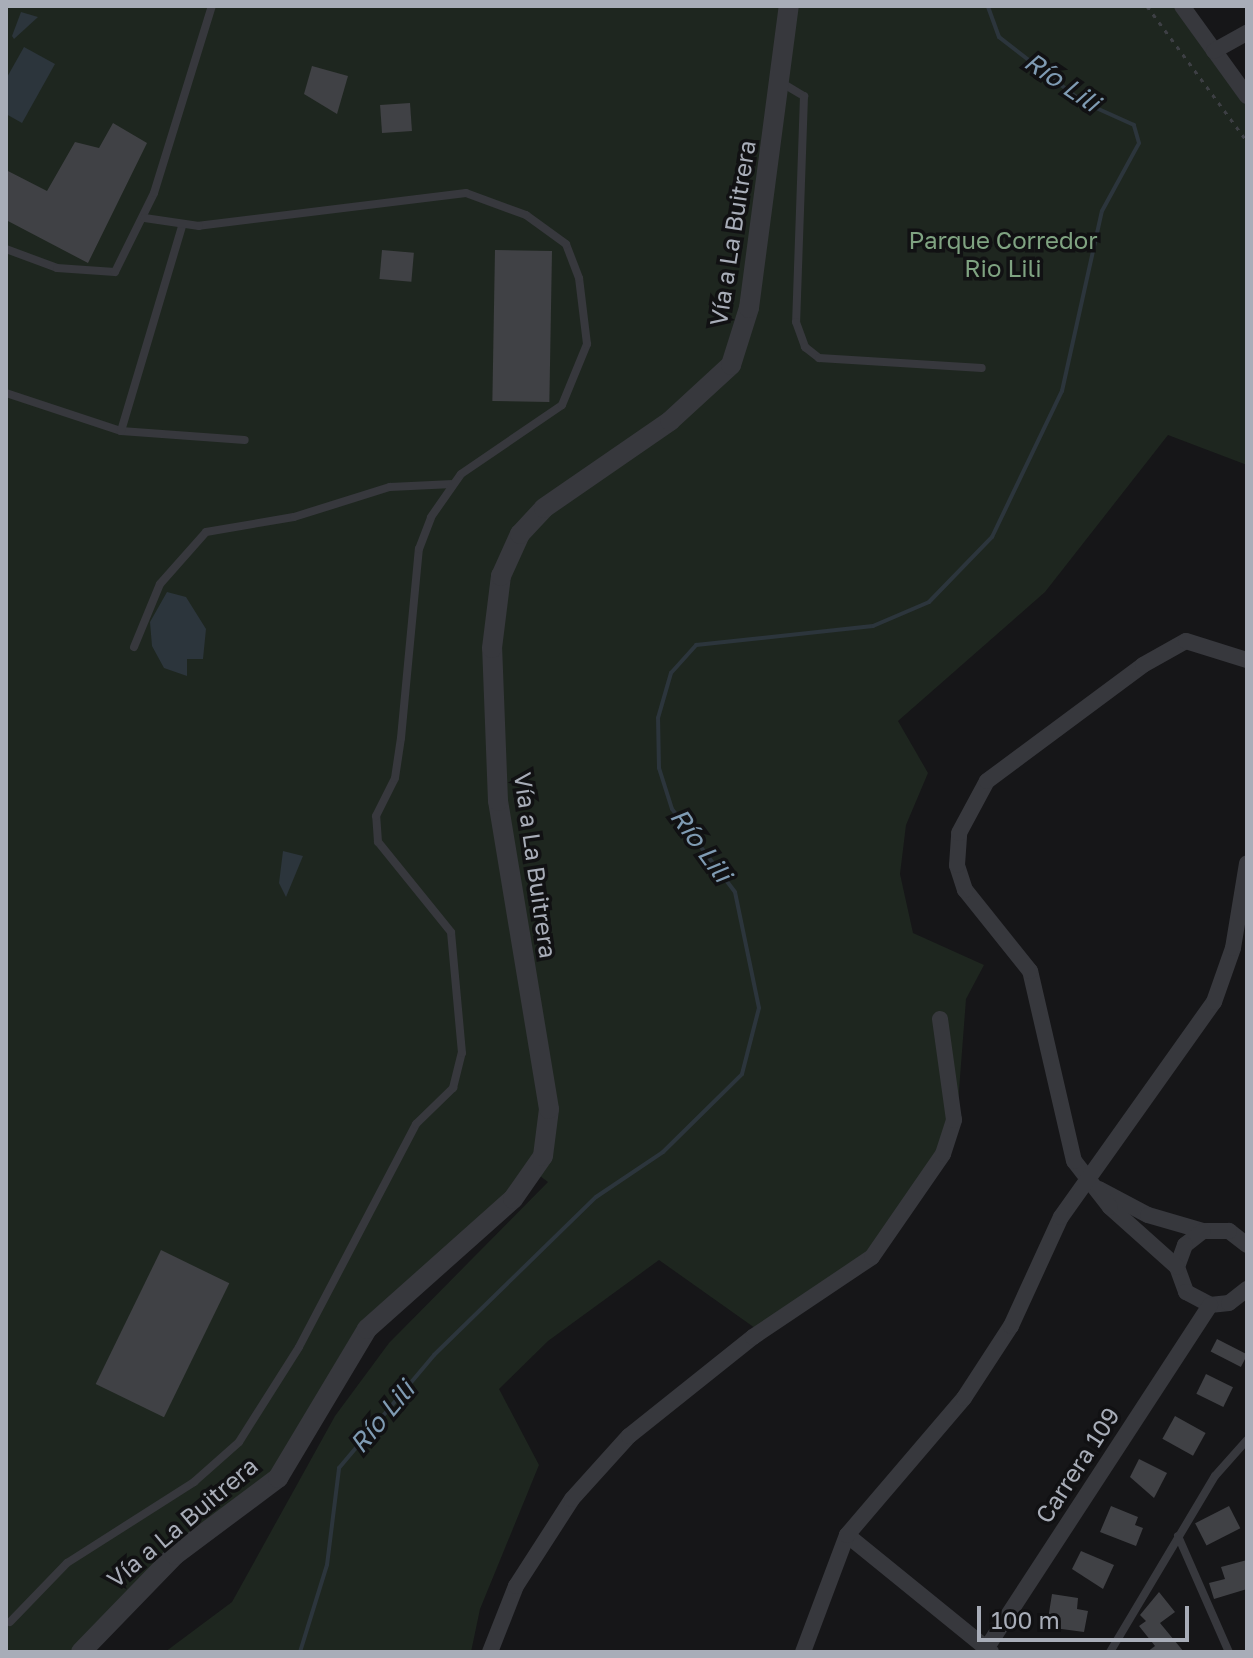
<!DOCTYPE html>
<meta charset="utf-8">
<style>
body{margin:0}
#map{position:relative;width:1253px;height:1658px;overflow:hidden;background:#161618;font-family:"Golos Text",sans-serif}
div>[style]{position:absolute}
.green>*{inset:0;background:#1e261f}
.water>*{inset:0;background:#2c353c}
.stream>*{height:4px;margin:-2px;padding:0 2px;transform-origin:2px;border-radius:2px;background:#2c353c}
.building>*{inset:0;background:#404145;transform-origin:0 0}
.path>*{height:3px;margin-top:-1.5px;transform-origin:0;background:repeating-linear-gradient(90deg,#3d3f44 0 4px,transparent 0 10px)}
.service>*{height:8px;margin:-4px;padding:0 4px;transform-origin:4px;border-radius:4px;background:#37383d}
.minor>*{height:16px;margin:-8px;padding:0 8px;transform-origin:8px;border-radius:8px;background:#37383d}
.tertiary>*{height:20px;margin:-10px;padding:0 10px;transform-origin:10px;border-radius:10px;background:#37383d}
span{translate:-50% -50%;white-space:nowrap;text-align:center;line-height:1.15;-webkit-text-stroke:7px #111113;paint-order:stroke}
.street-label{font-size:24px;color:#a8adb8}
.park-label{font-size:24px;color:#7fa381}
.water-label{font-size:26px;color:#7f9bb3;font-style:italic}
.frame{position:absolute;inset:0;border:8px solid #a8adb8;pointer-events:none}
.scale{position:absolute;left:977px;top:1606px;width:212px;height:36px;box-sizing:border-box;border:4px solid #a8adb8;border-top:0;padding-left:10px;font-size:24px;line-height:28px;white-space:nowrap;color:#a8adb8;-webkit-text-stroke:6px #111113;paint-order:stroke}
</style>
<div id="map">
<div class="green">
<div style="clip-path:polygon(6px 6px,1182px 6px,1247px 96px,1247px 465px,1168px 435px,1045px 592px,898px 721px,928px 773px,906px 825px,900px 874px,913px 933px,984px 965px,966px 999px,956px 1130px,886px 1237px,762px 1333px,659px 1260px,548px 1341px,499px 1389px,539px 1465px,480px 1609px,471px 1652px,165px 1652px,232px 1602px,335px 1416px,389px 1343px,548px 1182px,536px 1173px,385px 1310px,297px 1449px,175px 1555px,81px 1652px,6px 1652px)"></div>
</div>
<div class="water">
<div style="clip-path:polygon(21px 12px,38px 17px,14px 39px,12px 36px)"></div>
<div style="clip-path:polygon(24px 47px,55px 64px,22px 123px,6px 114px,6px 79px)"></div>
<div style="clip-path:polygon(167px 592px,186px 597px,206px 629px,203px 659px,187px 659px,187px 676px,164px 668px,152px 646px,150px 622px)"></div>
<div style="clip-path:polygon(283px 851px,303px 856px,286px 897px,279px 883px)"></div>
</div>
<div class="stream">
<div style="left:300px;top:1652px;width:91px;rotate:-72.8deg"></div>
<div style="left:327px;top:1565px;width:98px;rotate:-82.9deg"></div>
<div style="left:339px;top:1468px;width:148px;rotate:-49.9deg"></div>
<div style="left:434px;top:1355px;width:226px;rotate:-44.3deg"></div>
<div style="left:596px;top:1197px;width:81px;rotate:-33.9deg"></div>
<div style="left:663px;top:1152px;width:111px;rotate:-44.6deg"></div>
<div style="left:742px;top:1074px;width:68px;rotate:-75.6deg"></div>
<div style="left:759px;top:1008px;width:118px;rotate:-101.7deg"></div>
<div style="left:735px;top:892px;width:104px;rotate:-127.2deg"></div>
<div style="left:672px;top:809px;width:43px;rotate:-107.6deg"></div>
<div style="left:659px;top:768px;width:50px;rotate:-91.1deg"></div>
<div style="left:658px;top:718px;width:47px;rotate:-73.9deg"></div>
<div style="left:671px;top:673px;width:38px;rotate:-48deg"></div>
<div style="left:696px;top:645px;width:178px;rotate:-6.1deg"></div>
<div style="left:873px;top:626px;width:61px;rotate:-23.2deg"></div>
<div style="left:929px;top:602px;width:91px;rotate:-45.9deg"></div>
<div style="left:992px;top:537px;width:162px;rotate:-64.4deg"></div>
<div style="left:1062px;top:391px;width:184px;rotate:-77.5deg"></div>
<div style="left:1102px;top:211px;width:77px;rotate:-61.4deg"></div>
<div style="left:1139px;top:143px;width:19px;rotate:-106deg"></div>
<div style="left:1134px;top:125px;width:56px;rotate:-155.7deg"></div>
<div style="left:1083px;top:102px;width:106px;rotate:-142.3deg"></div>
<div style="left:999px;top:37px;width:33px;rotate:-110deg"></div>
</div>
<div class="building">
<div style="clip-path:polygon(312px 66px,348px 76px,337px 114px,304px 94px)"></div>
<div style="left:410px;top:103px;width:28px;height:30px;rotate:86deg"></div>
<div style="clip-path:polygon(113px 123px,147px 143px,88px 263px,6px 220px,6px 170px,47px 191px,75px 142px,99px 148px)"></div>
<div style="left:382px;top:250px;width:32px;height:29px;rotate:5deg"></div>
<div style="left:495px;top:250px;width:57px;height:151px;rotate:1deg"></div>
<div style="left:161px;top:1250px;width:76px;height:149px;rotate:26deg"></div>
<div style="left:1217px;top:1339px;width:34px;height:14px;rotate:27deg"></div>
<div style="left:1206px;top:1374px;width:30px;height:22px;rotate:26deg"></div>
<div style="left:1175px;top:1416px;width:35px;height:26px;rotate:29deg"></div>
<div style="clip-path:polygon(1139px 1459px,1167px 1473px,1154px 1498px,1130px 1477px)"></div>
<div style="clip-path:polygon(1111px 1506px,1138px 1517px,1135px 1525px,1143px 1528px,1136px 1546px,1100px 1532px)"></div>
<div style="left:1229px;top:1506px;width:25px;height:38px;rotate:63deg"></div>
<div style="clip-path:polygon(1081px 1551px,1114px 1565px,1103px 1589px,1072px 1569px)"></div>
<div style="clip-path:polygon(1247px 1560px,1247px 1589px,1214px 1599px,1209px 1583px,1225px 1579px,1221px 1567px)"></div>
<div style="clip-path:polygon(1159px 1592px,1175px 1612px,1160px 1623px,1184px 1652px,1147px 1652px,1155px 1646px,1139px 1626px,1146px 1621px,1140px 1615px)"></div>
<div style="clip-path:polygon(1052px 1594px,1078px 1598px,1077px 1609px,1088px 1611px,1084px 1632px,1054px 1628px,1048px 1619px)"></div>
</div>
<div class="path">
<div style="left:1147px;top:6px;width:168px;rotate:53.5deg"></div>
</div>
<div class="service">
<div style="left:782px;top:83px;width:26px;rotate:31deg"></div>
<div style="left:804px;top:96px;width:226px;rotate:92deg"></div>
<div style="left:796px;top:322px;width:27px;rotate:70deg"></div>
<div style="left:805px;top:347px;width:18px;rotate:38deg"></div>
<div style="left:819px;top:358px;width:163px;rotate:3.5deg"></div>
<div style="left:6px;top:249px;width:54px;rotate:20.4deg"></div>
<div style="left:57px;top:268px;width:58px;rotate:3.9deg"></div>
<div style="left:115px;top:272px;width:88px;rotate:-63.7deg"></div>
<div style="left:154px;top:193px;width:196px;rotate:-72.8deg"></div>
<div style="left:6px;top:393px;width:121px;rotate:18.3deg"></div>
<div style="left:121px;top:431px;width:124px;rotate:4.2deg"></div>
<div style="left:121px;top:431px;width:214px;rotate:-73.4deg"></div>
<div style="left:134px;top:647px;width:68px;rotate:-67.6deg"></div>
<div style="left:160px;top:584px;width:69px;rotate:-48.5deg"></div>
<div style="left:206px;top:532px;width:89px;rotate:-9.7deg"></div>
<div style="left:294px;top:517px;width:101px;rotate:-17.4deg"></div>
<div style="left:390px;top:487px;width:63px;rotate:-2.7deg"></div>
<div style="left:1178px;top:1536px;width:127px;rotate:66.3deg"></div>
<div style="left:10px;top:1622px;width:82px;rotate:-46deg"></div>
<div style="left:67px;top:1563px;width:151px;rotate:-32.5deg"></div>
<div style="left:194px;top:1482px;width:60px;rotate:-41.6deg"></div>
<div style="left:239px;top:1442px;width:112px;rotate:-57.7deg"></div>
<div style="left:299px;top:1347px;width:252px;rotate:-62.3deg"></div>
<div style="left:416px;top:1124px;width:52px;rotate:-44.2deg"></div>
<div style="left:453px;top:1088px;width:36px;rotate:-76deg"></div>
<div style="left:462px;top:1053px;width:121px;rotate:-95.2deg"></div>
<div style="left:451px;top:932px;width:116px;rotate:-129deg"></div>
<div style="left:378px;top:842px;width:26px;rotate:-94deg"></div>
<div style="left:376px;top:816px;width:42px;rotate:-63.4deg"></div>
<div style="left:395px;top:778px;width:40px;rotate:-81.5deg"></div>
<div style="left:401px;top:738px;width:190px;rotate:-84.6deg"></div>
<div style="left:419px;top:549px;width:34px;rotate:-69deg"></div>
<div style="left:431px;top:517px;width:52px;rotate:-55.1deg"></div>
<div style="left:461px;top:474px;width:122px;rotate:-34.3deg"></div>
<div style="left:562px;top:405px;width:66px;rotate:-67.7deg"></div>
<div style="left:587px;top:344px;width:66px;rotate:-96.9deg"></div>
<div style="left:579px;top:278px;width:36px;rotate:-111deg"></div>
<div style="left:566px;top:244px;width:49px;rotate:-144.1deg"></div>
<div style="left:526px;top:215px;width:64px;rotate:-159.9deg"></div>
<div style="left:466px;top:193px;width:269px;rotate:173deg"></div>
<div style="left:199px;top:226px;width:55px;rotate:-171.6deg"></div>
<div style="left:1110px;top:1652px;width:205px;rotate:-59.2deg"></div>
<div style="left:1215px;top:1476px;width:48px;rotate:-48.4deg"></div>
</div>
<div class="minor">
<div style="left:1182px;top:6px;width:111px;rotate:54.2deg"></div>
<div style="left:1214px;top:51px;width:38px;rotate:-29deg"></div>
<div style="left:1099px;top:1189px;width:55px;rotate:28deg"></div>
<div style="left:1148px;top:1215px;width:57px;rotate:16.2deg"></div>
<div style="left:1247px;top:1245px;width:23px;rotate:-142deg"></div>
<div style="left:1229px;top:1231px;width:26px;rotate:180deg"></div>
<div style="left:1203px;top:1231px;width:23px;rotate:142deg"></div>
<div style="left:1185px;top:1245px;width:23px;rotate:110deg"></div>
<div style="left:1177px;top:1267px;width:27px;rotate:70deg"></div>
<div style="left:1186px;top:1292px;width:27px;rotate:28deg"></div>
<div style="left:1210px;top:1305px;width:19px;rotate:-6deg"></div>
<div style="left:1229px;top:1303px;width:23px;rotate:-38deg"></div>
<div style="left:1177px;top:1267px;width:90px;rotate:-138.2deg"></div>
<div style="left:1110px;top:1207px;width:58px;rotate:-128deg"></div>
<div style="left:1074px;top:1161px;width:195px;rotate:-103deg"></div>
<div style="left:1030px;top:971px;width:104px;rotate:-128.7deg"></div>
<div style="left:965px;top:890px;width:26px;rotate:-108deg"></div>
<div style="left:957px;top:865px;width:32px;rotate:-86deg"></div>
<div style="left:959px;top:833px;width:59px;rotate:-61.7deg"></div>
<div style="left:987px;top:781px;width:194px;rotate:-36.6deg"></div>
<div style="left:1143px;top:665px;width:49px;rotate:-29.2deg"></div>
<div style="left:1186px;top:641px;width:64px;rotate:17.3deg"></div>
<div style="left:847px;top:1535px;width:186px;rotate:39.1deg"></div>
<div style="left:490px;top:1652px;width:71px;rotate:-68.5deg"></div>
<div style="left:516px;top:1586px;width:103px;rotate:-57.2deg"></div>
<div style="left:572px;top:1499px;width:85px;rotate:-47.9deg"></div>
<div style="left:629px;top:1436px;width:159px;rotate:-38.6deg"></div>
<div style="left:753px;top:1337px;width:143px;rotate:-33.9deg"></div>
<div style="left:872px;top:1257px;width:125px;rotate:-55.4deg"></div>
<div style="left:943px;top:1154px;width:36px;rotate:-72deg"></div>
<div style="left:954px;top:1120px;width:102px;rotate:-97.9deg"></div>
<div style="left:803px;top:1652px;width:125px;rotate:-69.4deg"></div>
<div style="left:847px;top:1535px;width:180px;rotate:-49.5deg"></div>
<div style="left:964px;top:1398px;width:86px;rotate:-56.9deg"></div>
<div style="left:1011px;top:1326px;width:120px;rotate:-65.4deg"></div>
<div style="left:1061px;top:1217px;width:264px;rotate:-54.6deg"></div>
<div style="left:1214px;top:1002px;width:57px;rotate:-70.6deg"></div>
<div style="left:1233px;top:948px;width:86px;rotate:-80.6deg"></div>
<div style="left:984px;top:1652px;width:414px;rotate:-56.9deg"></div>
</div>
<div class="tertiary">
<div style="left:81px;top:1652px;width:135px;rotate:-45.9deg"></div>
<div style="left:175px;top:1555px;width:129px;rotate:-36.8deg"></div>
<div style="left:278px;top:1478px;width:174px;rotate:-59.1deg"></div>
<div style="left:367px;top:1329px;width:195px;rotate:-41.7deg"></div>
<div style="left:513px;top:1199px;width:52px;rotate:-55.1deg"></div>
<div style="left:543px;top:1156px;width:47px;rotate:-82.7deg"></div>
<div style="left:549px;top:1109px;width:312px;rotate:-99.4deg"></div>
<div style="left:498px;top:801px;width:153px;rotate:-92.2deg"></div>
<div style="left:492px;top:648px;width:73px;rotate:-82.9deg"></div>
<div style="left:501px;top:576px;width:46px;rotate:-65.7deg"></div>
<div style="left:520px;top:534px;width:35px;rotate:-47deg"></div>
<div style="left:544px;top:508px;width:153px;rotate:-34.6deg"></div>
<div style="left:670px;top:421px;width:83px;rotate:-42.6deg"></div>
<div style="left:731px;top:365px;width:60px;rotate:-72.5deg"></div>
<div style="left:749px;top:308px;width:305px;rotate:-82.5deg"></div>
</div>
<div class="street-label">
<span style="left:732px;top:233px;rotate:-81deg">Vía a La Buitrera</span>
<span style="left:536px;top:865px;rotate:82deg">Vía a La Buitrera</span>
<span style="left:1077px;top:1465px;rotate:-57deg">Carrera 109</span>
<span style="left:182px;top:1522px;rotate:-40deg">Vía a La Buitrera</span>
</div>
<div class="park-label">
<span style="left:1003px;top:254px">Parque Corredor<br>Rio Lili</span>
</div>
<div class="water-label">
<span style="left:1062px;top:82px;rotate:34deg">Río Lili</span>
<span style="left:701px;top:845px;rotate:54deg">Río Lili</span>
<span style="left:382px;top:1417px;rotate:-50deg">Río Lili</span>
</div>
<div class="frame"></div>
<div class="scale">100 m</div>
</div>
